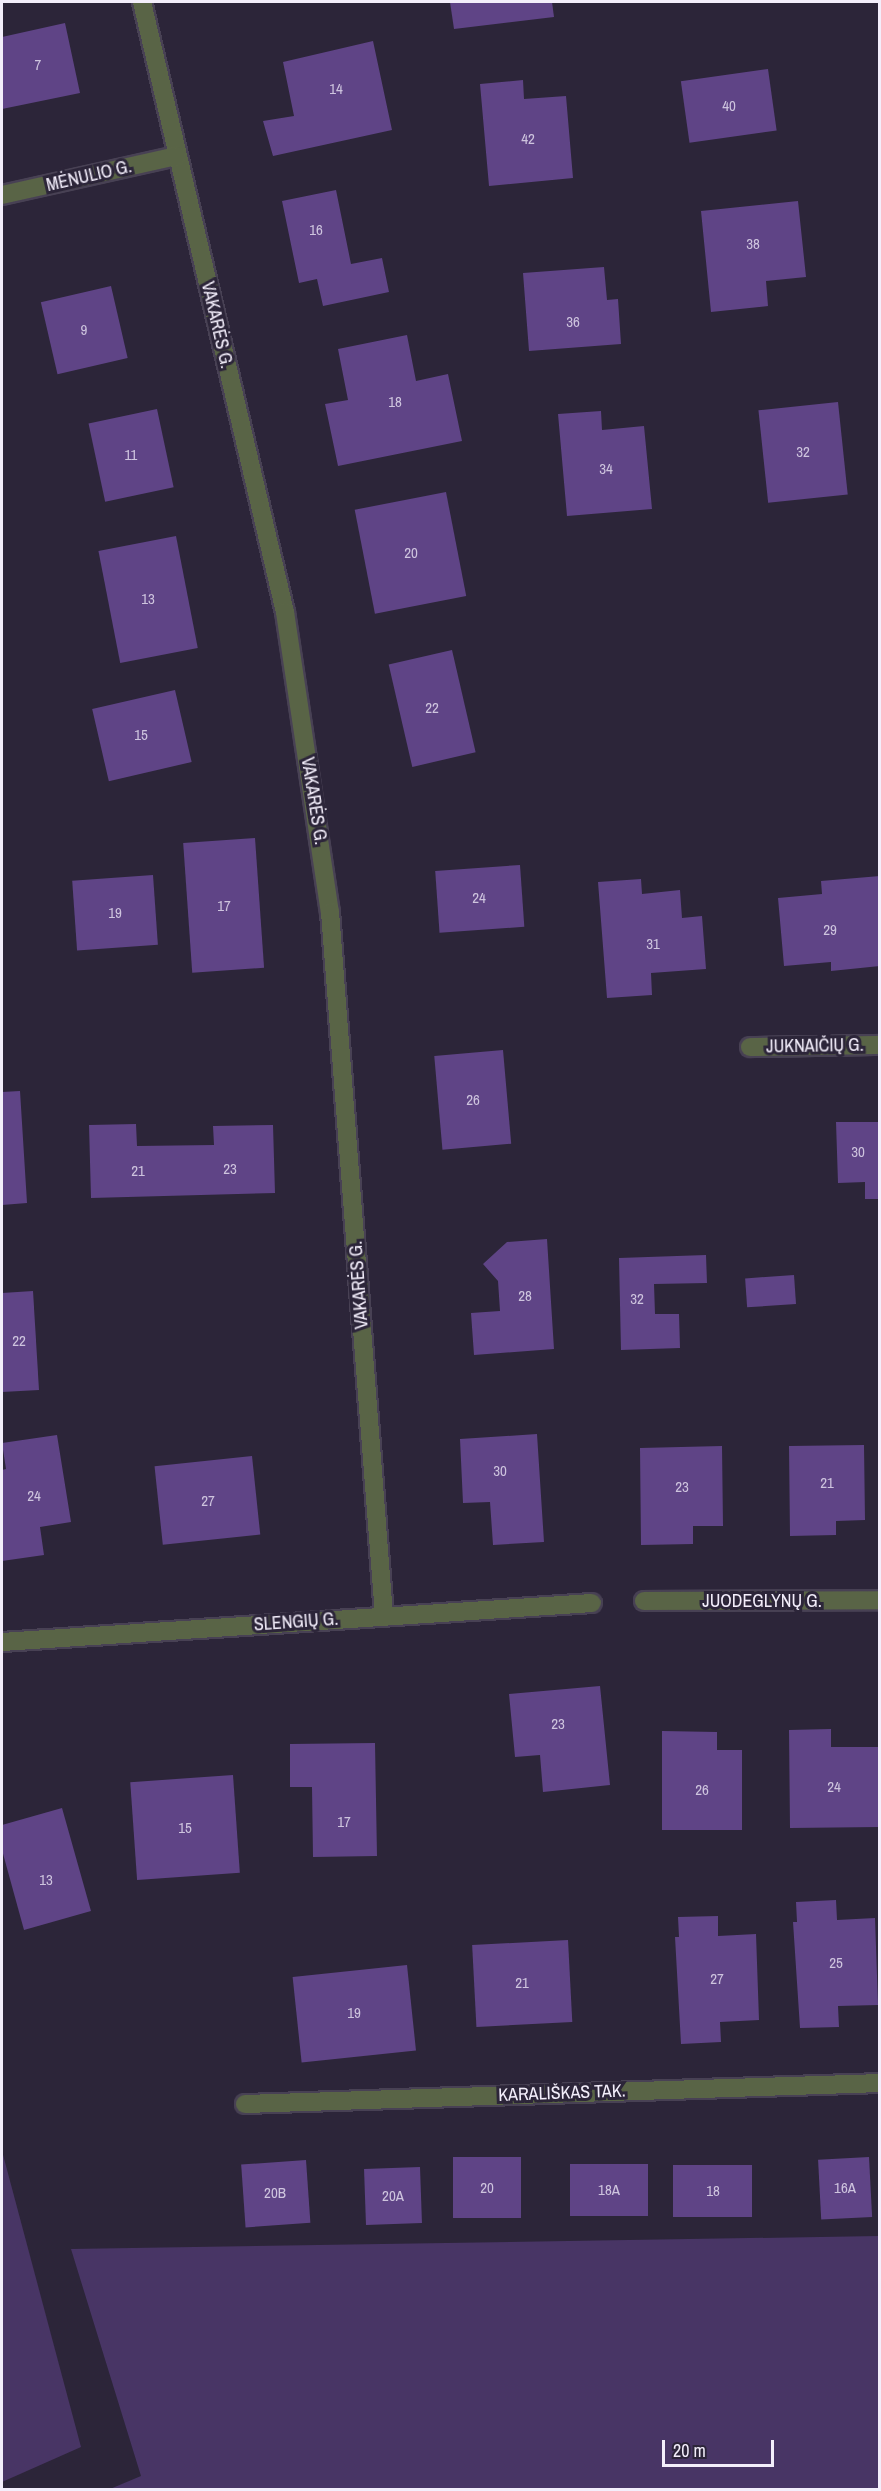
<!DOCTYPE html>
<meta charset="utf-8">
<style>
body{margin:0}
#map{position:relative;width:881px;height:2491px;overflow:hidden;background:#2c2539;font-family:"Archivo Narrow",sans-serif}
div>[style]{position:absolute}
.green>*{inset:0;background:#483565}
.building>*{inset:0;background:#5f4486;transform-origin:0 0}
.roads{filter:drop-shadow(2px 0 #484154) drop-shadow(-2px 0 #484154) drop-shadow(0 2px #484154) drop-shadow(0 -2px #484154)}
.minor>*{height:18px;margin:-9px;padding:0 9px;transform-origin:9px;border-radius:9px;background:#596446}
span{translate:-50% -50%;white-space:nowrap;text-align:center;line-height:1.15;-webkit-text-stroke:6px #2c2539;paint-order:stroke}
.number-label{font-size:15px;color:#cec4de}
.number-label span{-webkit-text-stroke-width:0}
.street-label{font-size:18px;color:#f3eefb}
.frame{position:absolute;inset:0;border:3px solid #f3eefb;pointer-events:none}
.scale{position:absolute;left:662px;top:2440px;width:112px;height:27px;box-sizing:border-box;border:3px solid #f3eefb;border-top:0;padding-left:8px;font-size:18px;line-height:21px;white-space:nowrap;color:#f3eefb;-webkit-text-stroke:4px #2c2539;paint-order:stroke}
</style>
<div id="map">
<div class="green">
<div style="clip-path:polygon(2px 2151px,81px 2447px,2px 2482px)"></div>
<div style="clip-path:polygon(879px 2236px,879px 2489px,110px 2489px,141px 2476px,71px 2249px)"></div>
</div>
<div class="building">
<div style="clip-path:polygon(450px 2px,552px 2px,554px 17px,454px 29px)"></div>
<div style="clip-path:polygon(65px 23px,80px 93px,2px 109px,2px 37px)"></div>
<div style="clip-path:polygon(373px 41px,392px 130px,273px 156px,263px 121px,294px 116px,283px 62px)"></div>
<div style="left:768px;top:69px;width:62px;height:88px;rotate:82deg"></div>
<div style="clip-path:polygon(523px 80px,524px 99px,566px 96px,573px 178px,489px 186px,480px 84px)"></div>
<div style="clip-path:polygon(336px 190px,351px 264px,382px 258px,389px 292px,323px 306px,317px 279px,299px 283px,282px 201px)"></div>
<div style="clip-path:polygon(798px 201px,806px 277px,766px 281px,768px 306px,711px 312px,701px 211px)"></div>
<div style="clip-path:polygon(604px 267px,607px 300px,618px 299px,621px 344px,529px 351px,523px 273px)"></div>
<div style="left:111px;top:286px;width:74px;height:72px;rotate:77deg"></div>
<div style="clip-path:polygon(407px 335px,416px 381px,448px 374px,462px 441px,338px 466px,325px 404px,348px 400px,338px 349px)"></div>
<div style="left:838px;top:402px;width:93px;height:80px;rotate:84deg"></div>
<div style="left:157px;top:409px;width:80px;height:70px;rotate:78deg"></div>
<div style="clip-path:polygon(601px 411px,602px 430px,644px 426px,652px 509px,567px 516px,558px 414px)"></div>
<div style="left:446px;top:492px;width:106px;height:93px;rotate:79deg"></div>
<div style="left:176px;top:536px;width:114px;height:79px;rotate:79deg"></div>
<div style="left:452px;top:650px;width:105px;height:65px;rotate:77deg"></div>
<div style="left:175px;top:690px;width:74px;height:85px;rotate:77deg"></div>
<div style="left:255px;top:838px;width:130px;height:72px;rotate:86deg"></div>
<div style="left:520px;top:865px;width:62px;height:85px;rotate:86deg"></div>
<div style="left:153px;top:875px;width:70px;height:81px;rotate:86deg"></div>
<div style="clip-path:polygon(880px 876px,880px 966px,831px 971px,831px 962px,784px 966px,778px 898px,822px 894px,821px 881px)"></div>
<div style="clip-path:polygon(641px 879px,642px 894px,680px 890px,682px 918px,702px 916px,706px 969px,651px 973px,652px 995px,607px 998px,598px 882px)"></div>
<div style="left:503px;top:1050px;width:94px;height:69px;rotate:85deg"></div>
<div style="clip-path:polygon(20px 1091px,27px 1203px,2px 1205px,2px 1092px)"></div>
<div style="clip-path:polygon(836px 1122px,880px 1122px,880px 1199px,865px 1199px,865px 1182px,838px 1183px)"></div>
<div style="clip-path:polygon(136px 1124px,137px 1146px,214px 1145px,213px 1126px,273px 1125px,275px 1193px,91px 1198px,89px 1125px)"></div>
<div style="clip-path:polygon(547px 1239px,554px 1349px,474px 1355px,471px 1313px,500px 1311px,498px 1281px,483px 1264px,507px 1242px)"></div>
<div style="clip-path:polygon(706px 1255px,707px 1283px,654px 1284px,655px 1314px,679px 1314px,680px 1348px,621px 1350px,619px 1258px)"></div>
<div style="left:794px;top:1275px;width:29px;height:49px;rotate:86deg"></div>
<div style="clip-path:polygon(33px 1291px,39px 1390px,2px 1392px,2px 1293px)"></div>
<div style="clip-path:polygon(537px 1434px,544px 1542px,493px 1545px,490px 1502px,463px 1503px,460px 1439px)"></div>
<div style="clip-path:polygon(57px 1435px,71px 1522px,40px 1527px,44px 1555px,2px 1561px,2px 1470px,6px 1469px,2px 1443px)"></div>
<div style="clip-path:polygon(864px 1445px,865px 1520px,836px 1521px,836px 1535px,790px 1536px,789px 1446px)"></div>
<div style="clip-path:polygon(722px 1446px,723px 1526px,693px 1526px,693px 1544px,641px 1545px,640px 1448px)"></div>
<div style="left:252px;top:1456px;width:79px;height:98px;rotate:84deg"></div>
<div style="clip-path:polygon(600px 1686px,610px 1785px,543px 1792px,540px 1755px,515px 1757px,509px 1694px)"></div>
<div style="clip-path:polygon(831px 1729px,831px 1747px,878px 1747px,879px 1827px,790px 1828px,789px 1730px)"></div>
<div style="clip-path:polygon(662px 1731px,717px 1732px,717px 1750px,742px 1750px,742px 1830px,662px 1830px)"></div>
<div style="clip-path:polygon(375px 1743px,377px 1856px,313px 1857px,312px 1787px,290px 1787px,290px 1744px)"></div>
<div style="left:233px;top:1775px;width:98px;height:103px;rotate:86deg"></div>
<div style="clip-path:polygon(62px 1808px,91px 1911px,24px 1930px,2px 1850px,2px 1825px)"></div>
<div style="clip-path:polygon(836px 1900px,837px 1920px,875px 1918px,878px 2005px,838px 2006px,839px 2027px,800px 2028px,793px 1922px,797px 1922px,796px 1902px)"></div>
<div style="clip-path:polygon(718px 1916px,718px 1936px,756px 1934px,759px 2020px,720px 2022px,721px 2042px,681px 2044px,675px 1937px,679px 1937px,678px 1917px)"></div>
<div style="left:568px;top:1940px;width:82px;height:96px;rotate:87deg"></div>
<div style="left:407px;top:1965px;width:86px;height:115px;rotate:84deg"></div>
<div style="left:521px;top:2157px;width:61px;height:68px;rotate:90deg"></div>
<div style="left:869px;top:2157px;width:60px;height:51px;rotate:87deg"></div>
<div style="left:306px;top:2160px;width:63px;height:65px;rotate:86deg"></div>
<div style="left:570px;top:2164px;width:78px;height:52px"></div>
<div style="left:673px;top:2165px;width:79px;height:52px"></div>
<div style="left:420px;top:2167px;width:56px;height:56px;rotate:88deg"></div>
</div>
<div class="roads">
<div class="minor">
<div style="left:142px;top:2px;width:627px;rotate:76.81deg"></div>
<div style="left:285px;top:612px;width:303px;rotate:81.5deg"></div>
<div style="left:330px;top:912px;width:706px;rotate:85.61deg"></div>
<div style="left:2px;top:195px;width:179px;rotate:-12.6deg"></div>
<div style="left:750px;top:1047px;width:130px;rotate:-0.9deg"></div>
<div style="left:644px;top:1601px;width:236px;rotate:-0.2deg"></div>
<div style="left:2px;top:1642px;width:591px;rotate:-3.78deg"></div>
<div style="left:245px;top:2104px;width:635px;rotate:-1.89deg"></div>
</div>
</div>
<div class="number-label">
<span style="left:38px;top:65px">7</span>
<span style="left:336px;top:89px">14</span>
<span style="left:729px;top:106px">40</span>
<span style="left:528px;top:139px">42</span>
<span style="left:316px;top:230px">16</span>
<span style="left:753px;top:244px">38</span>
<span style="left:573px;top:322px">36</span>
<span style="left:84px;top:330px">9</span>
<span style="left:395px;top:402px">18</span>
<span style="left:803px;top:452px">32</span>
<span style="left:131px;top:455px">11</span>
<span style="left:606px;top:469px">34</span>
<span style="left:411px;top:553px">20</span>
<span style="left:148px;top:599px">13</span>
<span style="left:432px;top:708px">22</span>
<span style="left:141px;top:735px">15</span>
<span style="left:479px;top:898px">24</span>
<span style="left:224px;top:906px">17</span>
<span style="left:115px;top:913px">19</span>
<span style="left:830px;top:930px">29</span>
<span style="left:653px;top:944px">31</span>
<span style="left:473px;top:1100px">26</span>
<span style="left:858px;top:1152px">30</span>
<span style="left:230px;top:1169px">23</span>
<span style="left:138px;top:1171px">21</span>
<span style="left:525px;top:1296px">28</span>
<span style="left:637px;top:1299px">32</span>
<span style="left:19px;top:1341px">22</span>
<span style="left:500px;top:1471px">30</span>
<span style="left:827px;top:1483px">21</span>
<span style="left:682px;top:1487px">23</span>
<span style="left:34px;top:1496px">24</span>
<span style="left:208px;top:1501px">27</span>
<span style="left:558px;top:1724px">23</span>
<span style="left:834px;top:1787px">24</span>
<span style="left:702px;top:1790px">26</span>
<span style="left:344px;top:1822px">17</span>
<span style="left:185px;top:1828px">15</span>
<span style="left:46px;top:1880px">13</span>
<span style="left:836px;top:1963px">25</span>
<span style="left:717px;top:1979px">27</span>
<span style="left:522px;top:1983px">21</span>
<span style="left:354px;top:2013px">19</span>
<span style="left:487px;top:2188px">20</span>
<span style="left:845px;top:2188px">16A</span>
<span style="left:609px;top:2190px">18A</span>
<span style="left:713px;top:2191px">18</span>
<span style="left:275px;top:2193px">20B</span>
<span style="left:393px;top:2196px">20A</span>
</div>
<div class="street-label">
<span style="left:89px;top:176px;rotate:-13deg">MĖNULIO G.</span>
<span style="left:217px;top:325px;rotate:77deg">VAKARĖS G.</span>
<span style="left:314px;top:801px;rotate:81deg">VAKARĖS G.</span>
<span style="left:815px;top:1046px;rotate:-1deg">JUKNAIČIŲ G.</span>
<span style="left:359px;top:1285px;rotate:-94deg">VAKARĖS G.</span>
<span style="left:762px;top:1601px">JUODEGLYNŲ G.</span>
<span style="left:296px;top:1622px;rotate:-4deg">SLENGIŲ G.</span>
<span style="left:562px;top:2093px;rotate:-2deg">KARALIŠKAS TAK.</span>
</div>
<div class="frame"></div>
<div class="scale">20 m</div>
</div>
